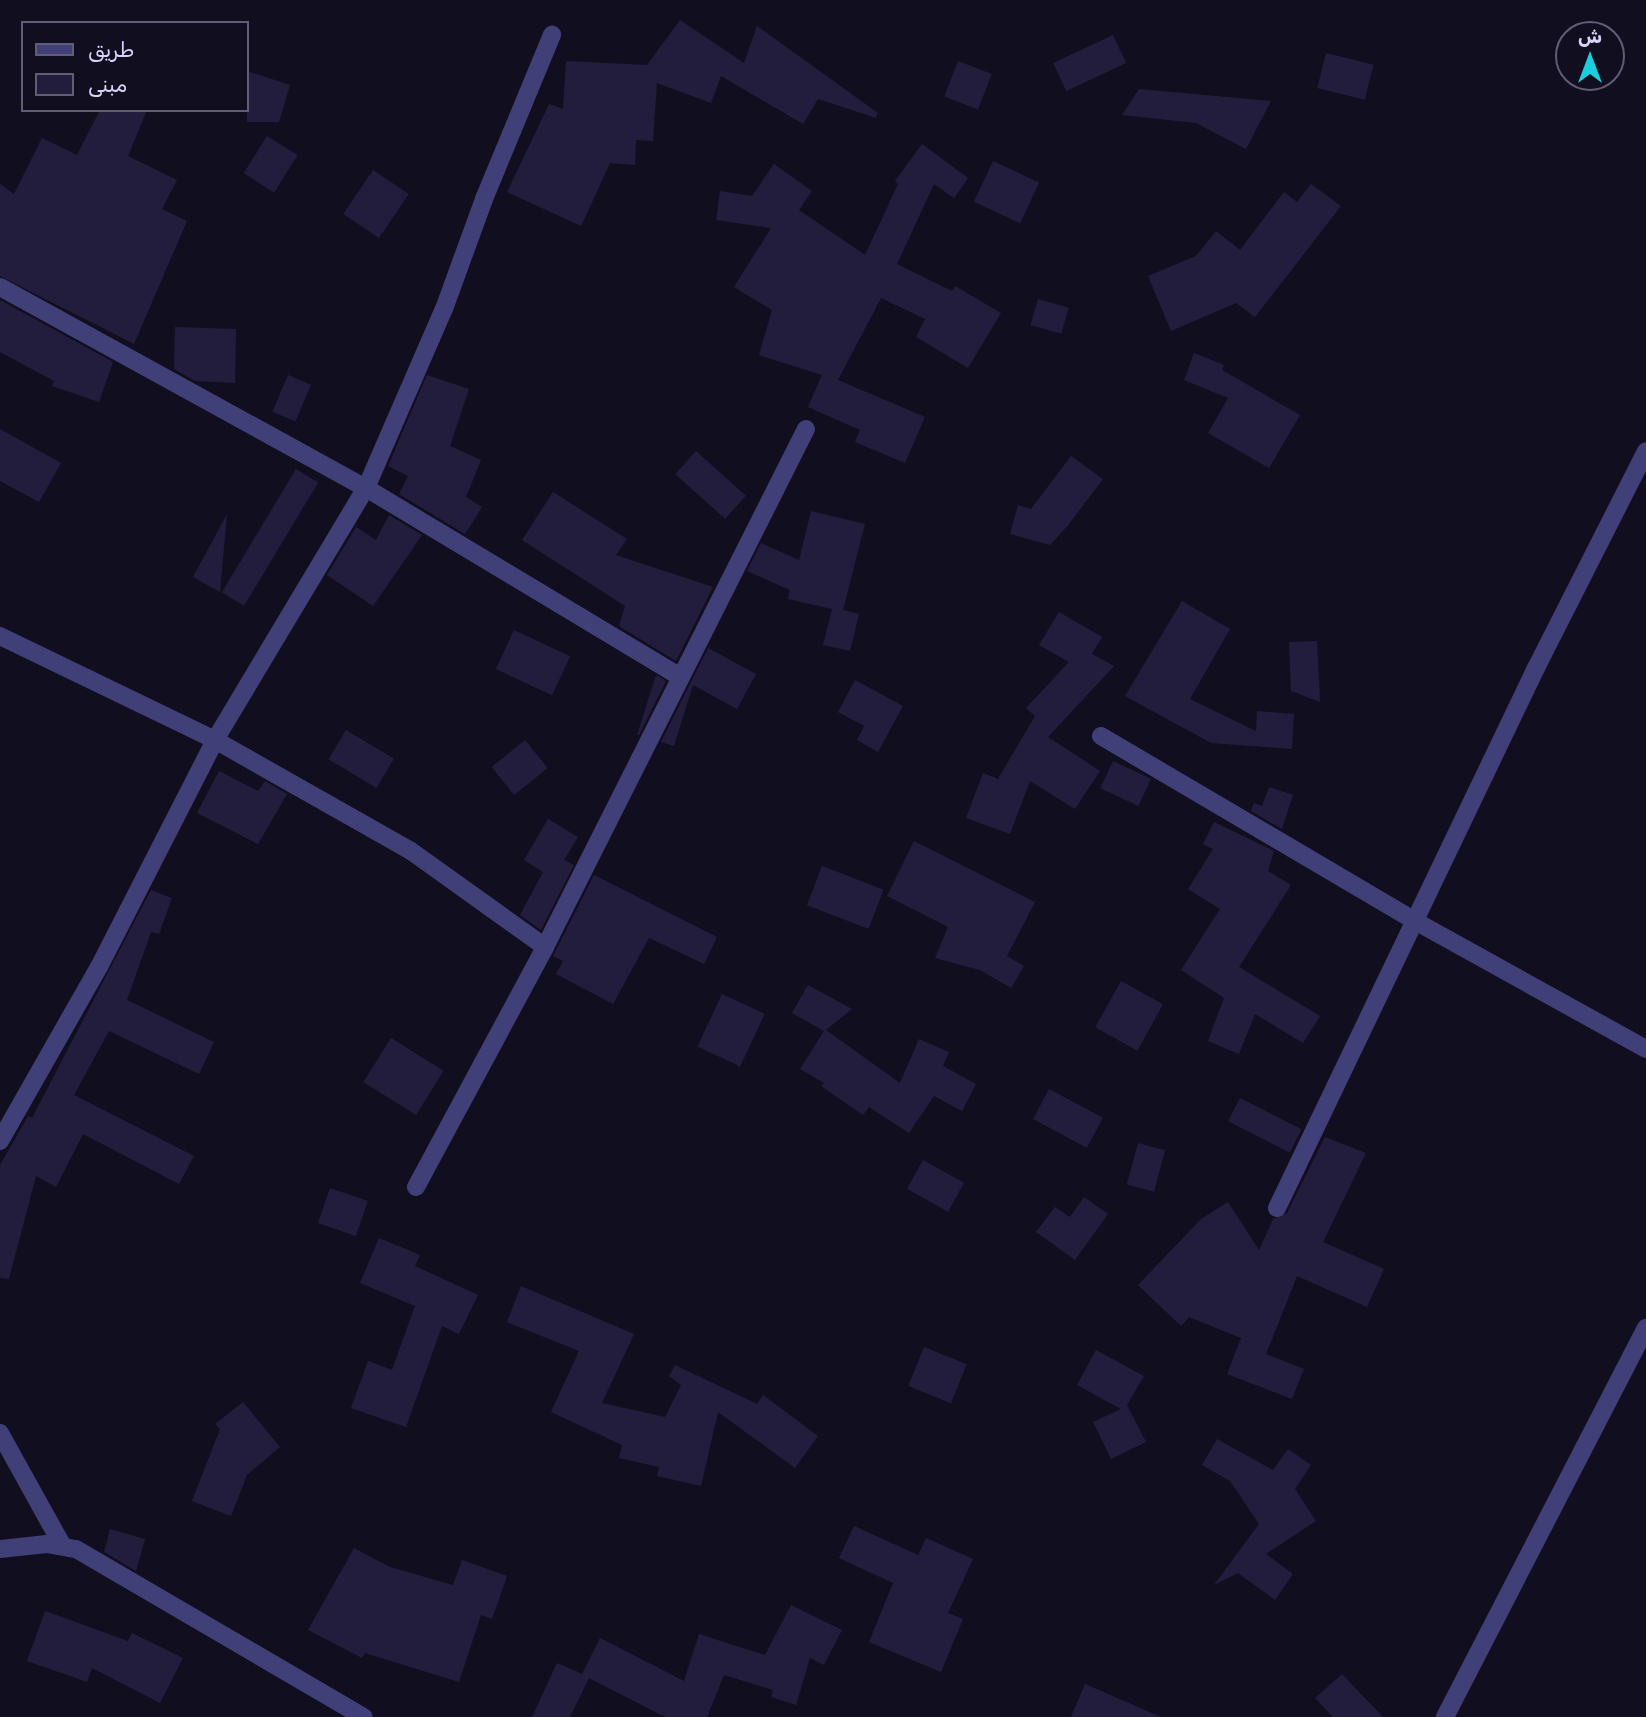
<!DOCTYPE html>
<meta charset="utf-8">
<style>
body{margin:0}
#map{position:relative;width:1646px;height:1717px;overflow:hidden;background:#110f1f;font-family:Rubik,"Noto Naskh Arabic",sans-serif}
div>[style]{position:absolute}
.building>*{inset:0;background:#231d3d;transform-origin:0 0}
.minor>*{height:18px;margin:-9px;padding:0 9px;transform-origin:9px;border-radius:9px;background:#403f78}
span{translate:-50% -50%;white-space:nowrap;text-align:center;line-height:1.15;-webkit-text-stroke:5px #110f1f;paint-order:stroke}
.legend{position:absolute;left:21px;top:21px;width:228px;height:91px;box-sizing:border-box;background:#110f1f;border:2px solid #605d77;margin:0;padding:9px 12px;list-style:none;font-size:21px;color:#d6d2fa}
.legend li{display:flex;align-items:center;gap:14px;height:35px}
.legend b{width:35px;border:2px solid #605d77}
.north{position:absolute;left:1555px;top:21px;width:70px;height:70px;box-sizing:border-box;background:#110f1f;border:2px solid #605d77;border-radius:50%;rotate:0deg;font-size:19px;font-weight:700;line-height:28px;text-align:center;color:#d6d2fa}
.north::after{content:'';display:block;margin:auto;width:24px;height:32px;background:#1acede;clip-path:polygon(50% 0,100% 100%,50% 72%,0 100%)}
</style>
<div id="map">
<div class="building">
<div style="clip-path:polygon(680px 20px,744px 63px,757px 26px,878px 113px,876px 118px,818px 99px,803px 124px,721px 76px,711px 103px,657px 83px,653px 141px,636px 140px,635px 165px,610px 163px,581px 226px,507px 192px,549px 104px,563px 109px,566px 61px,647px 65px)"></div>
<div style="left:1113px;top:35px;width:31px;height:66px;rotate:65deg"></div>
<div style="left:1326px;top:53px;width:49px;height:36px;rotate:14deg"></div>
<div style="left:958px;top:61px;width:36px;height:38px;rotate:21deg"></div>
<div style="clip-path:polygon(247px 71px,290px 85px,279px 122px,247px 122px)"></div>
<div style="clip-path:polygon(1139px 89px,1271px 101px,1246px 149px,1196px 123px,1122px 115px)"></div>
<div style="clip-path:polygon(100px 110px,147px 110px,128px 156px,177px 180px,162px 209px,187px 221px,134px 344px,0 276px,0 184px,14px 194px,42px 138px,77px 155px)"></div>
<div style="left:267px;top:136px;width:36px;height:44px;rotate:32deg"></div>
<div style="clip-path:polygon(922px 144px,968px 178px,954px 198px,934px 184px,897px 264px,952px 291px,955px 286px,1001px 313px,968px 368px,916px 337px,925px 319px,881px 298px,838px 380px,925px 417px,905px 463px,855px 442px,860px 430px,808px 407px,822px 375px,759px 355px,772px 310px,734px 287px,771px 228px,716px 220px,720px 191px,752px 196px,774px 164px,812px 191px,799px 210px,865px 255px,898px 184px,895px 181px)"></div>
<div style="left:993px;top:161px;width:51px;height:45px;rotate:25deg"></div>
<div style="left:373px;top:170px;width:43px;height:53px;rotate:34deg"></div>
<div style="clip-path:polygon(1311px 184px,1341px 206px,1255px 317px,1236px 303px,1171px 331px,1148px 276px,1196px 256px,1216px 231px,1240px 250px,1284px 192px,1297px 202px)"></div>
<div style="left:1038px;top:299px;width:32px;height:27px;rotate:16deg"></div>
<div style="clip-path:polygon(0 300px,113px 362px,99px 402px,52px 386px,54px 381px,0 352px)"></div>
<div style="clip-path:polygon(175px 327px,236px 329px,235px 383px,195px 381px,174px 369px)"></div>
<div style="clip-path:polygon(1194px 353px,1224px 365px,1222px 370px,1300px 415px,1269px 468px,1208px 433px,1228px 398px,1184px 380px)"></div>
<div style="left:288px;top:375px;width:25px;height:40px;rotate:23deg"></div>
<div style="clip-path:polygon(427px 375px,469px 389px,450px 446px,481px 460px,466px 497px,482px 507px,465px 534px,399px 494px,408px 476px,388px 466px)"></div>
<div style="clip-path:polygon(0 429px,61px 463px,39px 502px,0 481px)"></div>
<div style="left:696px;top:451px;width:67px;height:31px;rotate:42deg"></div>
<div style="clip-path:polygon(1071px 456px,1103px 479px,1069px 524px,1050px 545px,1010px 534px,1018px 505px,1031px 509px)"></div>
<div style="left:296px;top:469px;width:26px;height:144px;rotate:31deg"></div>
<div style="clip-path:polygon(553px 492px,627px 539px,616px 555px,713px 587px,676px 661px,619px 626px,625px 606px,522px 540px)"></div>
<div style="clip-path:polygon(811px 511px,865px 524px,843px 610px,859px 614px,850px 651px,823px 645px,832px 609px,788px 599px,790px 590px,747px 571px,761px 543px,799px 560px)"></div>
<div style="clip-path:polygon(227px 514px,220px 592px,193px 577px)"></div>
<div style="clip-path:polygon(389px 515px,422px 535px,373px 606px,327px 575px,356px 527px,376px 540px)"></div>
<div style="clip-path:polygon(1182px 601px,1230px 629px,1190px 699px,1256px 731px,1257px 711px,1294px 714px,1292px 749px,1211px 743px,1125px 696px)"></div>
<div style="clip-path:polygon(1059px 612px,1102px 637px,1092px 654px,1114px 666px,1048px 737px,1100px 771px,1075px 809px,1030px 781px,1010px 834px,966px 818px,983px 773px,998px 779px,1035px 716px,1026px 708px,1069px 662px,1039px 645px)"></div>
<div style="left:514px;top:630px;width:62px;height:43px;rotate:25deg"></div>
<div style="clip-path:polygon(1317px 641px,1320px 702px,1291px 691px,1289px 642px)"></div>
<div style="clip-path:polygon(708px 648px,756px 674px,737px 709px,693px 685px,674px 746px,661px 742px)"></div>
<div style="clip-path:polygon(656px 675px,666px 681px,639px 735px,637px 735px)"></div>
<div style="clip-path:polygon(855px 680px,903px 706px,878px 752px,857px 740px,864px 726px,838px 712px)"></div>
<div style="left:346px;top:730px;width:56px;height:34px;rotate:31deg"></div>
<div style="left:525px;top:740px;width:36px;height:43px;rotate:51deg"></div>
<div style="left:1113px;top:761px;width:42px;height:30px;rotate:25deg"></div>
<div style="clip-path:polygon(219px 771px,258px 791px,265px 781px,287px 794px,258px 844px,197px 813px)"></div>
<div style="clip-path:polygon(1269px 787px,1293px 795px,1282px 829px,1251px 811px,1254px 803px,1262px 806px)"></div>
<div style="clip-path:polygon(548px 819px,578px 837px,564px 860px,574px 865px,541px 930px,520px 915px,543px 872px,524px 860px)"></div>
<div style="clip-path:polygon(1214px 822px,1274px 851px,1268px 871px,1291px 885px,1239px 967px,1320px 1016px,1303px 1043px,1255px 1014px,1239px 1054px,1208px 1041px,1224px 998px,1181px 970px,1220px 909px,1188px 889px,1213px 849px,1203px 844px)"></div>
<div style="clip-path:polygon(914px 841px,1035px 902px,1007px 956px,1024px 966px,1011px 988px,980px 970px,935px 958px,948px 927px,887px 896px)"></div>
<div style="left:822px;top:866px;width:66px;height:42px;rotate:21deg"></div>
<div style="clip-path:polygon(594px 875px,717px 937px,704px 964px,649px 938px,613px 1004px,556px 974px,563px 961px,553px 956px)"></div>
<div style="clip-path:polygon(151px 890px,172px 898px,159px 934px,151px 932px,127px 1000px,214px 1042px,199px 1074px,109px 1031px,74px 1095px,194px 1156px,179px 1184px,83px 1134px,56px 1187px,36px 1176px,9px 1279px,0 1278px,0 1165px,28px 1116px,32px 1118px)"></div>
<div style="left:1121px;top:981px;width:48px;height:53px;rotate:29deg"></div>
<div style="clip-path:polygon(808px 985px,852px 1009px,826px 1030px,900px 1083px,919px 1039px,949px 1052px,943px 1066px,976px 1084px,962px 1111px,934px 1096px,909px 1133px,869px 1107px,863px 1115px,821px 1086px,824px 1083px,800px 1069px,824px 1031px,792px 1013px)"></div>
<div style="left:722px;top:994px;width:47px;height:58px;rotate:25deg"></div>
<div style="left:391px;top:1038px;width:62px;height:52px;rotate:32deg"></div>
<div style="left:1049px;top:1089px;width:61px;height:34px;rotate:28deg"></div>
<div style="left:1240px;top:1098px;width:69px;height:26px;rotate:27deg"></div>
<div style="clip-path:polygon(1325px 1137px,1366px 1153px,1323px 1242px,1384px 1269px,1367px 1307px,1297px 1276px,1266px 1354px,1304px 1369px,1292px 1399px,1227px 1374px,1241px 1338px,1189px 1317px,1181px 1326px,1138px 1285px,1201px 1219px,1228px 1202px,1259px 1250px,1273px 1219px,1287px 1213px)"></div>
<div style="left:1138px;top:1143px;width:28px;height:43px;rotate:15deg"></div>
<div style="left:923px;top:1160px;width:47px;height:33px;rotate:29deg"></div>
<div style="left:330px;top:1188px;width:40px;height:37px;rotate:19deg"></div>
<div style="clip-path:polygon(1084px 1197px,1108px 1214px,1075px 1260px,1036px 1232px,1055px 1207px,1070px 1217px)"></div>
<div style="clip-path:polygon(379px 1238px,420px 1255px,415px 1266px,478px 1295px,459px 1334px,442px 1326px,406px 1427px,351px 1408px,368px 1361px,392px 1370px,415px 1306px,360px 1283px)"></div>
<div style="clip-path:polygon(521px 1286px,634px 1334px,602px 1403px,665px 1417px,681px 1385px,669px 1376px,675px 1365px,757px 1404px,763px 1395px,818px 1436px,795px 1468px,718px 1412px,701px 1486px,657px 1476px,659px 1467px,619px 1458px,622px 1445px,551px 1412px,579px 1351px,507px 1322px)"></div>
<div style="left:924px;top:1347px;width:46px;height:42px;rotate:22deg"></div>
<div style="clip-path:polygon(1096px 1350px,1144px 1376px,1127px 1405px,1146px 1442px,1111px 1459px,1093px 1422px,1121px 1409px,1077px 1385px)"></div>
<div style="clip-path:polygon(243px 1402px,280px 1447px,247px 1475px,231px 1516px,192px 1501px,220px 1429px,215px 1424px)"></div>
<div style="clip-path:polygon(1217px 1439px,1273px 1470px,1288px 1449px,1311px 1465px,1295px 1489px,1316px 1521px,1266px 1554px,1293px 1574px,1275px 1600px,1238px 1573px,1214px 1585px,1259px 1524px,1230px 1481px,1202px 1465px)"></div>
<div style="clip-path:polygon(854px 1526px,918px 1555px,926px 1538px,973px 1559px,948px 1613px,963px 1619px,941px 1672px,869px 1642px,893px 1583px,839px 1558px)"></div>
<div style="clip-path:polygon(110px 1529px,145px 1539px,136px 1571px,104px 1552px)"></div>
<div style="clip-path:polygon(354px 1548px,390px 1567px,453px 1585px,462px 1560px,507px 1576px,492px 1619px,481px 1615px,459px 1682px,365px 1653px,362px 1658px,308px 1630px)"></div>
<div style="clip-path:polygon(791px 1605px,842px 1630px,824px 1665px,810px 1658px,796px 1705px,771px 1697px,773px 1690px,724px 1675px,707px 1717px,665px 1717px,589px 1678px,570px 1717px,532px 1717px,557px 1663px,582px 1674px,600px 1638px,684px 1681px,699px 1634px,765px 1655px)"></div>
<div style="clip-path:polygon(45px 1611px,128px 1641px,132px 1633px,183px 1658px,160px 1703px,92px 1668px,87px 1682px,27px 1661px)"></div>
<div style="clip-path:polygon(1342px 1674px,1383px 1717px,1333px 1717px,1315px 1698px)"></div>
<div style="clip-path:polygon(1085px 1684px,1161px 1717px,1071px 1717px)"></div>
</div>
<div class="minor">
<div style="left:0;top:287px;width:418px;rotate:28.8deg"></div>
<div style="left:366px;top:488px;width:365px;rotate:31deg"></div>
<div style="left:0;top:636px;width:239px;rotate:25.8deg"></div>
<div style="left:215px;top:740px;width:225px;rotate:29.5deg"></div>
<div style="left:411px;top:851px;width:165px;rotate:35.6deg"></div>
<div style="left:1101px;top:736px;width:364px;rotate:30.5deg"></div>
<div style="left:1415px;top:921px;width:264px;rotate:29deg"></div>
<div style="left:0;top:1141px;width:200px;rotate:-60.4deg"></div>
<div style="left:99px;top:967px;width:255px;rotate:-62.9deg"></div>
<div style="left:215px;top:740px;width:294px;rotate:-59.1deg"></div>
<div style="left:366px;top:488px;width:195px;rotate:-66.5deg"></div>
<div style="left:444px;top:309px;width:117px;rotate:-70deg"></div>
<div style="left:484px;top:199px;width:178px;rotate:-67.5deg"></div>
<div style="left:416px;top:1187px;width:272px;rotate:-61.7deg"></div>
<div style="left:545px;top:947px;width:580px;rotate:-63.26deg"></div>
<div style="left:1277px;top:1208px;width:599px;rotate:-64.38deg"></div>
<div style="left:1536px;top:668px;width:243px;rotate:-63.1deg"></div>
<div style="left:0;top:1433px;width:128px;rotate:61deg"></div>
<div style="left:0;top:1549px;width:47px;rotate:-6.1deg"></div>
<div style="left:47px;top:1544px;width:29px;rotate:10deg"></div>
<div style="left:76px;top:1549px;width:333px;rotate:30.3deg"></div>
<div style="left:1445px;top:1717px;width:438px;rotate:-62.7deg"></div>
</div>
<ul class="legend">
<li><b style="height:9px;background:#403f78"></b>طريق</li>
<li><b style="height:19px;background:#231d3d"></b>مبنى</li>
</ul>
<div class="north">ش</div>
</div>
